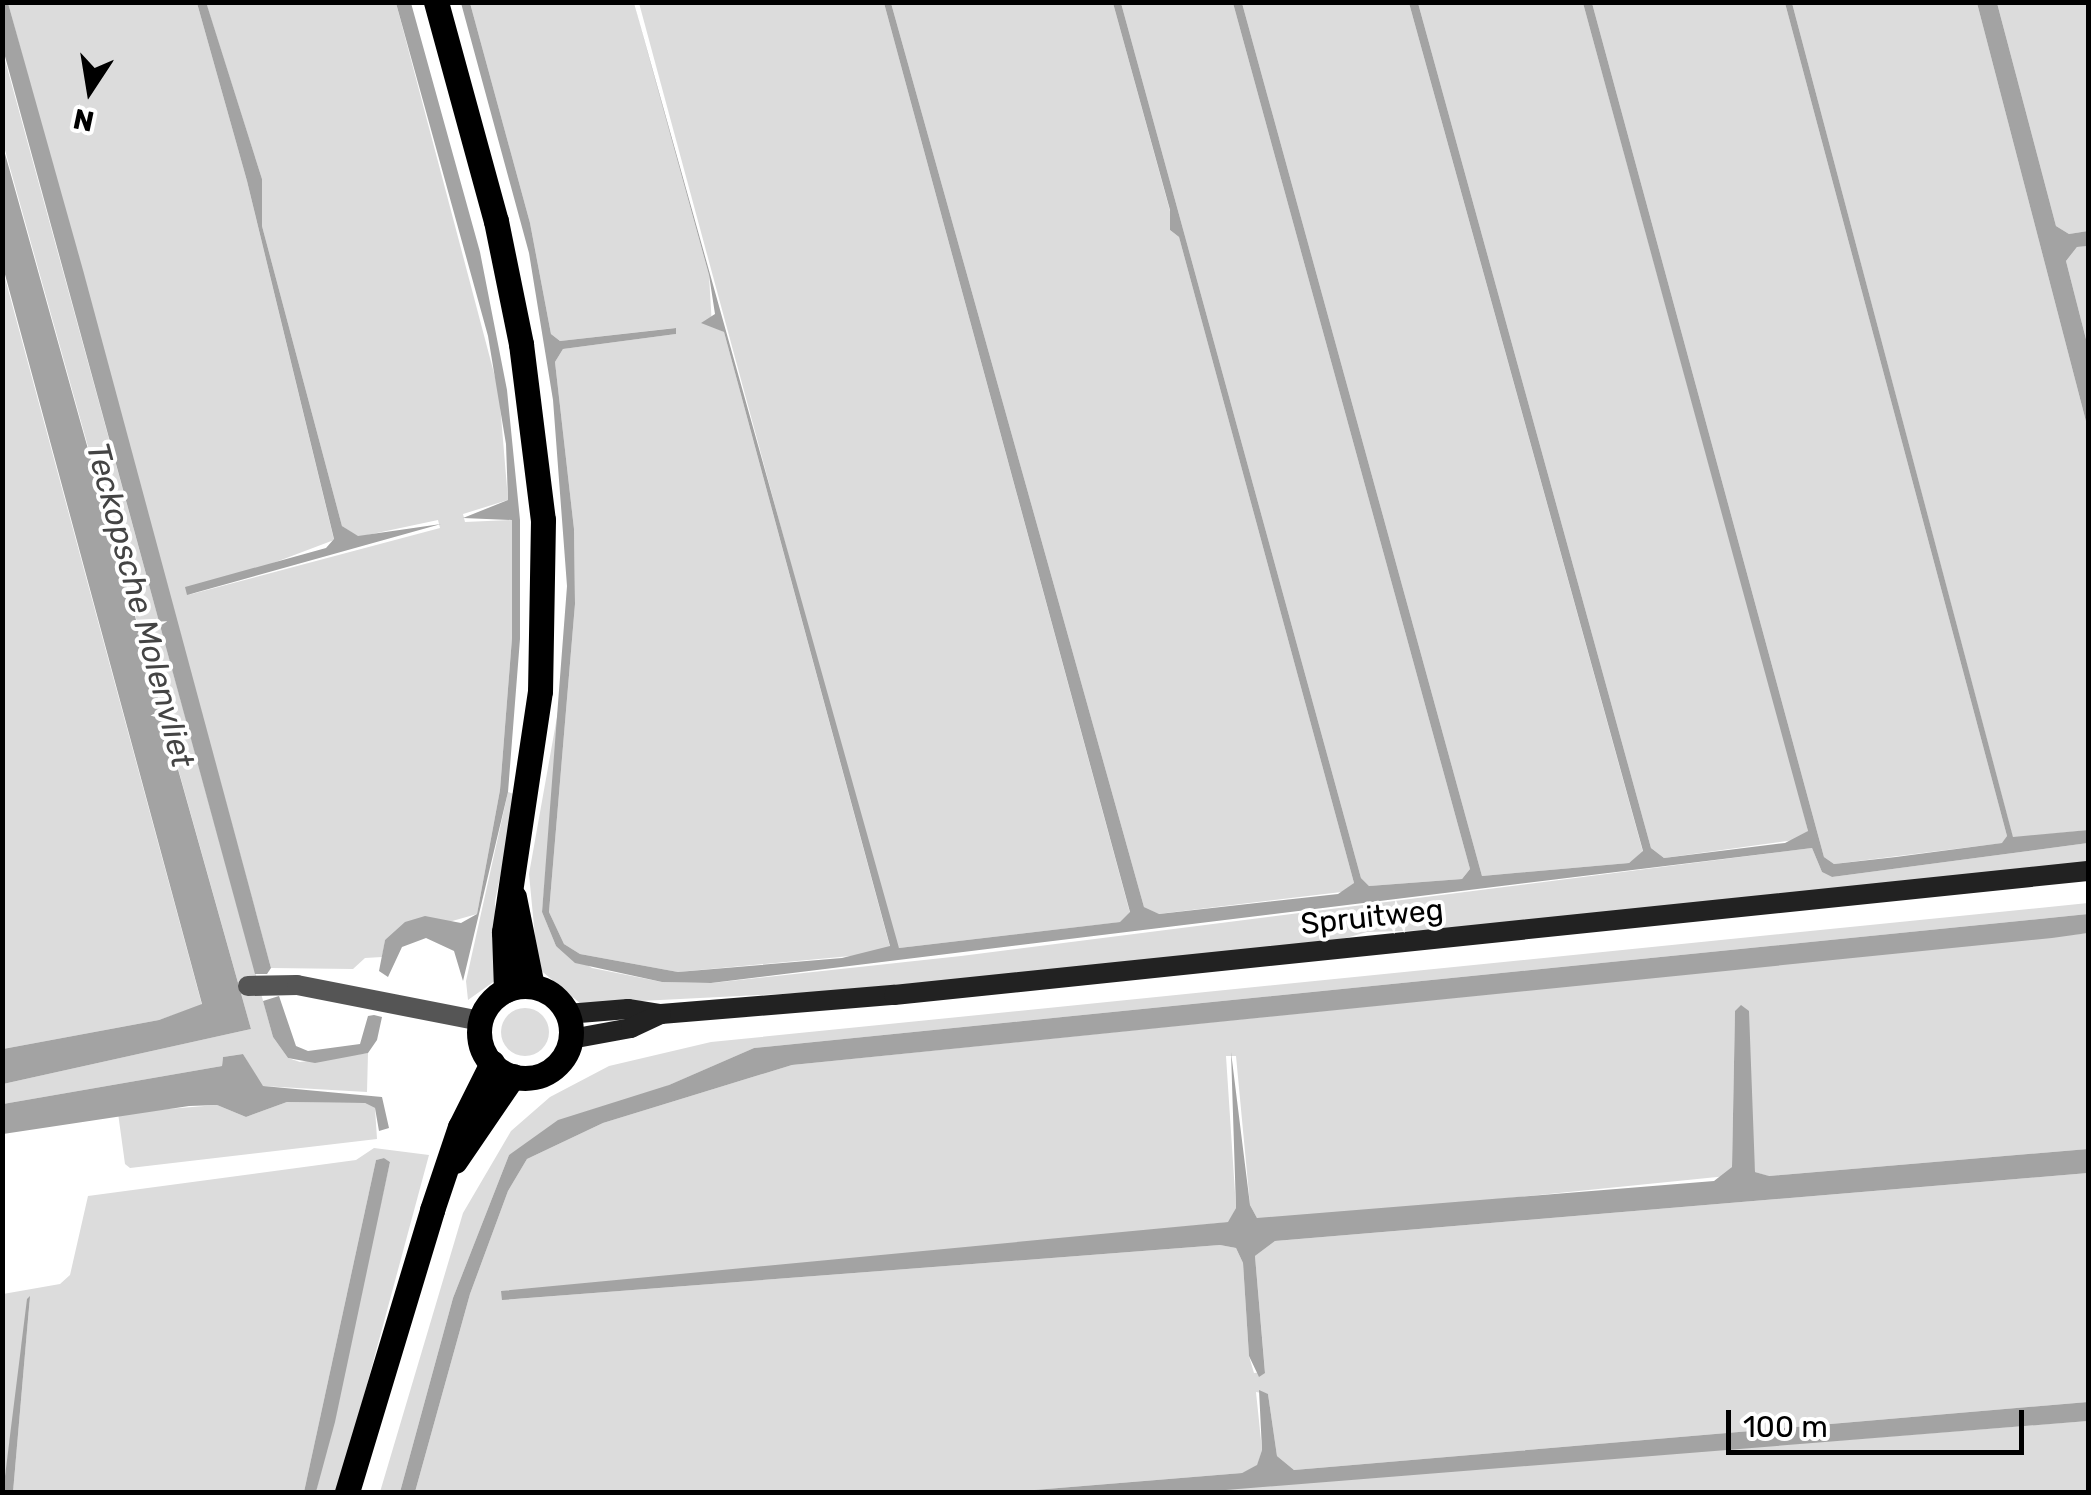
<!DOCTYPE html>
<style>
body{margin:0}
#map{position:relative;width:2091px;height:1495px;overflow:hidden;background:#fff;font-family:Rubik,sans-serif}
div>[style]{position:absolute}
.green>*{inset:0;background:#dcdcdc}
.round{border-radius:50%}
.water>*{inset:0;background:#a3a3a3}
.minor>*{height:20px;margin:-10px;padding:0 10px;transform-origin:10px;border-radius:10px;background:#555}
.secondary>*{height:20px;margin:-10px;padding:0 10px;transform-origin:10px;border-radius:10px;background:#222}
.primary>*{height:25px;margin:-12.5px;padding:0 12.5px;transform-origin:12.5px;border-radius:12.5px;background:#000}
.primary>.ring{margin:-12.5px;padding:0;box-sizing:content-box;background:none;border:25px solid #000;border-radius:50%}
span{translate:-50% -50%;white-space:nowrap;text-align:center;line-height:1.15;-webkit-text-stroke:8px #fff;paint-order:stroke}
.street-label{font-size:30px;color:#000}
.water-label{font-size:32px;color:#444;font-style:italic}
.frame{position:absolute;inset:0;border:5px solid #000;pointer-events:none}
.north{position:absolute;left:40px;top:40px;width:100px;height:100px;-webkit-text-stroke:8px #fff;paint-order:stroke;rotate:192deg;font-size:28px;font-weight:700;line-height:40px;text-align:center;color:#000}
.north::after{content:'';display:block;margin:auto;width:35px;height:45px;background:#000;clip-path:polygon(50% 0,100% 100%,50% 72%,0 100%)}
.scale{position:absolute;left:1726px;top:1410px;width:298px;height:45px;box-sizing:border-box;border:5px solid #000;border-top:0;padding-left:12px;font-size:30px;line-height:35px;white-space:nowrap;color:#000;-webkit-text-stroke:8px #fff;paint-order:stroke}
</style>
<div id="map">
<div class="green">
<div style="clip-path:polygon(8px 3px,197px 3px,247px 181px,334px 540px,188px 595px,440px 528px,438px 520px,358px 537px,342px 526px,262px 226px,262px 179px,206px 3px,396px 3px,499px 392px,508px 500px,463px 514px,465px 522px,512px 520px,512px 638px,500px 790px,477px 914px,385px 940px,382px 957px,365px 958px,353px 969px,271px 968px)"></div>
<div style="clip-path:polygon(470px 3px,634px 3px,709px 275px,712px 326px,724px 332px,890px 947px,883px 953px,678px 972px,580px 954px,564px 944px,549px 912px,575px 604px,574px 529px,555px 362px,563px 349px,676px 334px,675px 328px,560px 341px,551px 334px,530px 223px)"></div>
<div style="clip-path:polygon(639px 3px,884px 3px,1130px 913px,1121px 922px,899px 948px,891px 934px)"></div>
<div style="clip-path:polygon(891px 3px,1113px 3px,1170px 211px,1170px 230px,1179px 237px,1354px 883px,1350px 891px,1158px 914px,1144px 907px)"></div>
<div style="clip-path:polygon(1121px 3px,1233px 3px,1470px 869px,1462px 879px,1369px 886px,1361px 878px)"></div>
<div style="clip-path:polygon(1242px 3px,1409px 3px,1643px 852px,1629px 863px,1482px 876px)"></div>
<div style="clip-path:polygon(1418px 3px,1583px 3px,1797px 787px,1808px 831px,1802px 839px,1664px 858px,1651px 848px)"></div>
<div style="clip-path:polygon(1592px 3px,1785px 3px,2007px 836px,2003px 843px,1834px 864px,1824px 857px)"></div>
<div style="clip-path:polygon(1792px 3px,1977px 3px,2088px 429px,2088px 830px,2013px 838px)"></div>
<div style="clip-path:polygon(1997px 3px,2088px 3px,2088px 231px,2069px 234px,2056px 226px)"></div>
<div style="clip-path:polygon(2px 49px,273px 1037px,288px 1058px,300px 1062px,368px 1053px,367px 1092px,262px 1086px,243px 1054px,223px 1057px,222px 1066px,3px 1104px,3px 1084px,251px 1029px,3px 143px)"></div>
<div style="clip-path:polygon(2088px 246px,2088px 347px,2066px 261px,2077px 247px)"></div>
<div style="clip-path:polygon(2px 267px,202px 1005px,159px 1020px,3px 1049px)"></div>
<div style="clip-path:polygon(562px 689px,542px 912px,556px 946px,592px 968px,662px 982px,712px 983px,961px 956px,1812px 848px,1822px 872px,1832px 877px,2088px 843px,2088px 862px,1471px 929px,1367px 932px,1321px 945px,1156px 961px,820px 992px,581px 1004px,538px 968px,529px 874px)"></div>
<div style="clip-path:polygon(508px 792px,517px 795px,495px 901px,496px 980px,468px 1000px,466px 981px)"></div>
<div style="clip-path:polygon(2088px 903px,2088px 914px,754px 1048px,509px 1155px,453px 1298px,400px 1492px,380px 1492px,463px 1213px,511px 1131px,550px 1097px,609px 1066px,711px 1042px)"></div>
<div style="clip-path:polygon(2088px 933px,2088px 1149px,1768px 1176px,1755px 1172px,1735px 1011px,1732px 1167px,1727px 1176px,1271px 1222px,1257px 1218px,1250px 1205px,1236px 1056px,1226px 1056px,1236px 1208px,1229px 1222px,502px 1300px,1220px 1245px,1236px 1248px,1243px 1263px,1249px 1356px,1254px 1373px,1265px 1372px,1255px 1256px,1275px 1241px,2088px 1173px,2088px 1402px,1294px 1470px,1277px 1456px,1268px 1394px,1256px 1392px,1262px 1450px,1257px 1466px,1242px 1473px,1011px 1492px,415px 1492px,470px 1294px,508px 1191px,527px 1159px,603px 1123px,792px 1065px)"></div>
<div class="round" style="left:501px;top:1008px;width:48px;height:48px"></div>
<div style="clip-path:polygon(287px 1102px,365px 1103px,375px 1108px,377px 1139px,130px 1168px,125px 1164px,118px 1113px,217px 1105px,246px 1117px)"></div>
<div style="clip-path:polygon(374px 1148px,429px 1155px,338px 1492px,316px 1492px,390px 1162px,384px 1158px,376px 1160px,304px 1492px,13px 1492px,30px 1296px,3px 1492px,3px 1294px,60px 1284px,70px 1275px,88px 1196px,356px 1160px)"></div>
<div style="clip-path:polygon(2088px 1421px,2088px 1492px,1201px 1492px,1239px 1487px)"></div>
</div>
<div class="water">
<div style="clip-path:polygon(3px 2px,8px 3px,83px 270px,271px 968px,267px 974px,255px 974px,3px 49px)"></div>
<div style="clip-path:polygon(206px 2px,262px 179px,262px 226px,342px 526px,358px 536px,441px 524px,187px 595px,185px 587px,326px 548px,334px 539px,247px 181px,197px 3px)"></div>
<div style="clip-path:polygon(411px 3px,480px 252px,507px 390px,520px 520px,520px 639px,508px 792px,463px 981px,454px 951px,426px 938px,402px 947px,388px 977px,379px 971px,385px 940px,405px 922px,425px 916px,461px 923px,477px 914px,500px 790px,512px 638px,512px 520px,463px 518px,508px 500px,506px 444px,488px 336px,396px 3px)"></div>
<div style="clip-path:polygon(461px 3px,470px 3px,530px 223px,551px 334px,560px 341px,676px 328px,676px 334px,563px 349px,555px 362px,574px 529px,575px 604px,549px 912px,564px 944px,580px 954px,678px 972px,842px 958px,890px 946px,724px 332px,701px 323px,715px 314px,709px 275px,634px 3px,899px 948px,1120px 922px,1130px 912px,884px 3px,891px 3px,1144px 907px,1159px 914px,1338px 894px,1354px 883px,1179px 237px,1170px 230px,1170px 210px,1113px 3px,1121px 3px,1361px 878px,1369px 886px,1462px 879px,1470px 869px,1233px 3px,1242px 3px,1482px 876px,1629px 863px,1643px 851px,1409px 3px,1418px 3px,1651px 848px,1664px 858px,1785px 843px,1808px 831px,1583px 3px,1592px 3px,1824px 857px,1834px 864px,1896px 857px,2002px 843px,2007px 836px,1785px 3px,1792px 3px,2013px 837px,2088px 830px,2088px 843px,1832px 877px,1822px 872px,1812px 848px,711px 983px,662px 982px,575px 963px,556px 946px,542px 912px,567px 586px,553px 400px,529px 253px)"></div>
<div style="clip-path:polygon(1977px 3px,1997px 3px,2056px 226px,2069px 234px,2088px 231px,2088px 246px,2077px 247px,2066px 261px,2088px 347px,2088px 429px)"></div>
<div style="clip-path:polygon(2px 143px,251px 1029px,3px 1084px,3px 1049px,159px 1020px,202px 1004px,3px 267px)"></div>
<div style="clip-path:polygon(2088px 914px,2088px 933px,2052px 938px,792px 1065px,603px 1123px,527px 1159px,508px 1191px,470px 1294px,415px 1492px,400px 1492px,453px 1298px,509px 1155px,558px 1120px,669px 1085px,754px 1048px)"></div>
<div style="clip-path:polygon(279px 996px,296px 1046px,308px 1051px,360px 1044px,368px 1016px,374px 1015px,382px 1017px,377px 1040px,368px 1053px,315px 1063px,288px 1058px,273px 1037px,263px 1001px)"></div>
<div style="clip-path:polygon(1741px 1005px,1749px 1011px,1755px 1172px,1769px 1176px,2088px 1149px,2088px 1173px,1275px 1241px,1255px 1256px,1265px 1373px,1259px 1377px,1249px 1356px,1243px 1263px,1236px 1248px,1220px 1245px,502px 1300px,501px 1291px,1228px 1222px,1236px 1208px,1231px 1052px,1250px 1205px,1257px 1218px,1714px 1181px,1732px 1167px,1735px 1011px)"></div>
<div style="clip-path:polygon(243px 1054px,263px 1086px,382px 1097px,389px 1128px,379px 1131px,375px 1108px,365px 1103px,287px 1102px,246px 1117px,217px 1105px,189px 1106px,3px 1134px,3px 1104px,222px 1066px,223px 1057px)"></div>
<div style="clip-path:polygon(384px 1158px,390px 1162px,335px 1422px,316px 1492px,304px 1492px,376px 1160px)"></div>
<div style="clip-path:polygon(30px 1296px,13px 1492px,3px 1492px,27px 1299px)"></div>
<div style="clip-path:polygon(1259px 1390px,1268px 1394px,1277px 1456px,1294px 1470px,2088px 1402px,2088px 1421px,1201px 1492px,1011px 1492px,1242px 1473px,1257px 1465px,1262px 1450px)"></div>
</div>
<div class="minor">
<div style="left:248px;top:986px;width:49px;rotate:-1.2deg"></div>
<div style="left:297px;top:985px;width:187px;rotate:11.1deg"></div>
</div>
<div class="secondary">
<div style="left:567px;top:1014px;width:61px;rotate:-4.7deg"></div>
<div style="left:628px;top:1009px;width:33px;rotate:9deg"></div>
<div style="left:661px;top:1014px;width:234px;rotate:-4.7deg"></div>
<div style="left:894px;top:995px;width:1200px;rotate:-5.93deg"></div>
<div style="left:571px;top:1039px;width:61px;rotate:-10.4deg"></div>
<div style="left:631px;top:1028px;width:33px;rotate:-25deg"></div>
</div>
<div class="primary">
<div style="left:436px;top:2px;width:227px;rotate:74.7deg"></div>
<div style="left:496px;top:221px;width:126px;rotate:78.5deg"></div>
<div style="left:521px;top:344px;width:177px;rotate:82.9deg"></div>
<div style="left:543px;top:520px;width:171px;rotate:91deg"></div>
<div style="left:540px;top:691px;width:244px;rotate:98.5deg"></div>
<div style="left:504px;top:932px;width:58px;rotate:88deg"></div>
<div style="left:514px;top:897px;width:91px;rotate:78.6deg"></div>
<div class="ring" style="left:479px;top:986px;width:67px;height:67px"></div>
<div style="left:455px;top:1161px;width:103px;rotate:-55.7deg"></div>
<div style="left:347px;top:1492px;width:295px;rotate:-73.2deg"></div>
<div style="left:432px;top:1210px;width:88px;rotate:-71.4deg"></div>
<div style="left:460px;top:1127px;width:72px;rotate:-63.4deg"></div>
</div>
<div class="street-label">
<span style="left:1372px;top:917px;rotate:-6deg">Spruitweg</span>
</div>
<div class="water-label">
<span style="left:140px;top:605px;rotate:75deg">Teckopsche Molenvliet</span>
</div>
<div class="frame"></div>
<div class="north">N</div>
<div class="scale">100 m</div>
</div>
